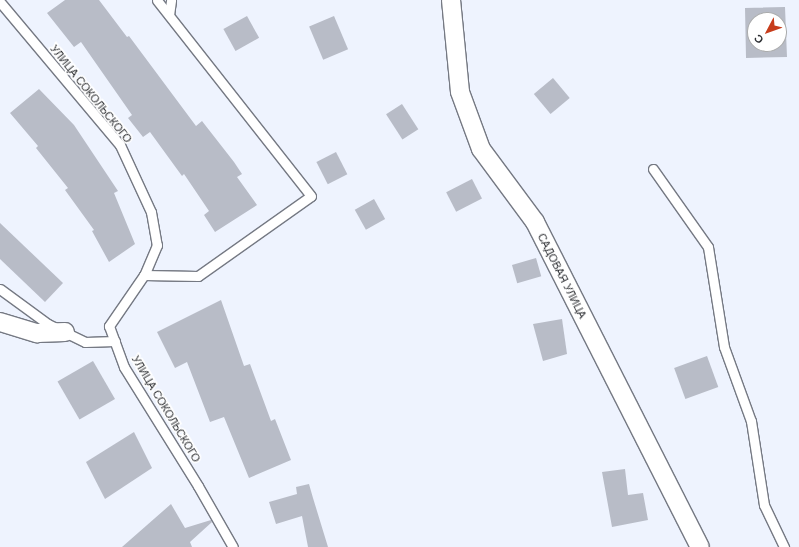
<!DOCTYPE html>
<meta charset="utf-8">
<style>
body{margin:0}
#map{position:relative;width:799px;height:547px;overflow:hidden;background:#eef3fe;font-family:Arial,sans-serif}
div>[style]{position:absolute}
.building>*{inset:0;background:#b8bcc7;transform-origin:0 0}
.roads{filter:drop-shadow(1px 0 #757983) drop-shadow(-1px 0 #757983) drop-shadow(0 1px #757983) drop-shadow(0 -1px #757983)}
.service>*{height:9px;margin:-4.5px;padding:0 4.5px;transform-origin:4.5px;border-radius:4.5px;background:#fff}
.minor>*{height:18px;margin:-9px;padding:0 9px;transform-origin:9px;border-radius:9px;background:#fff}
span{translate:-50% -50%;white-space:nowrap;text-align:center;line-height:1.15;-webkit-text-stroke:3.5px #fff;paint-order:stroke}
.street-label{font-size:11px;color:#2d2f33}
.north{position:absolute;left:747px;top:12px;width:40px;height:40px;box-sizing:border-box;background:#fff;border:1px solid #abacad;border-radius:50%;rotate:229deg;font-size:11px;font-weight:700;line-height:16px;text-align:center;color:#2d2f33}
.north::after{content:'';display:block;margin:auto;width:14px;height:18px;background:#c73d1c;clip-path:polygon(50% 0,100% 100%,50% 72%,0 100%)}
</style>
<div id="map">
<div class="building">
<div style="clip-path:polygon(65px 0,99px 0,127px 37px,129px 36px,196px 126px,202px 121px,234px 162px,242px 174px,237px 177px,257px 205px,215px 232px,204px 215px,209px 211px,184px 174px,182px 176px,150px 132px,143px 137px,128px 118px,132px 115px,81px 42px,74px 47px,47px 13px)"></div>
<div style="clip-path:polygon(evenodd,785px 7px,787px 57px,746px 58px,745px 8px,785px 7px,755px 20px,779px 20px,779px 44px,755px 44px,755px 20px)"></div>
<div style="left:247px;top:16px;width:25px;height:27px;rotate:61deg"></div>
<div style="left:334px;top:16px;width:36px;height:27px;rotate:67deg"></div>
<div style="left:553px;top:78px;width:26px;height:25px;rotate:50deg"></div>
<div style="clip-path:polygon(39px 89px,74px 125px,118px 191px,114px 193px,135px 244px,109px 262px,92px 231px,94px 230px,65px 190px,68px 188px,36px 148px,38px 146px,10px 113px)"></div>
<div style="left:402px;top:104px;width:30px;height:19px;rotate:57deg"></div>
<div style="left:336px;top:152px;width:25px;height:22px;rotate:63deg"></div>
<div style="left:472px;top:179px;width:22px;height:29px;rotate:63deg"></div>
<div style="left:374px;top:199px;width:23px;height:22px;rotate:61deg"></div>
<div style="clip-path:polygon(0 223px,63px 283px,45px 302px,0 259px)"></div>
<div style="left:536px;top:258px;width:19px;height:25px;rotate:74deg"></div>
<div style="clip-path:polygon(221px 300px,244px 366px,250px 364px,271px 421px,275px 419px,291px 460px,249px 478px,224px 417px,210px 422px,187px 362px,175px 368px,157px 332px)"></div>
<div style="clip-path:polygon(562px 319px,567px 354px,543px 361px,533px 324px)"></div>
<div style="left:707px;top:356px;width:33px;height:35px;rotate:70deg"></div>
<div style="left:93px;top:361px;width:44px;height:41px;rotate:60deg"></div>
<div style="clip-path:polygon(134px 432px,152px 468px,105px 499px,86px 462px)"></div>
<div style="clip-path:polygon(625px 469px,628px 495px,643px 493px,648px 520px,612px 527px,602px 472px)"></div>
<div style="clip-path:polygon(309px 484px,313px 498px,328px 547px,308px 547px,302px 516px,276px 524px,269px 502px,297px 494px,296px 487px)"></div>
<div style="clip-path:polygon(171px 504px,185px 528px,211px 520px,212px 522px,190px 542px,192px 547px,122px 547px)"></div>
</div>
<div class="roads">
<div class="service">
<div style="left:0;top:2px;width:187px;rotate:50deg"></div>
<div style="left:120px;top:145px;width:74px;rotate:65.2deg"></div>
<div style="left:151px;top:212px;width:34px;rotate:80deg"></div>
<div style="left:157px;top:245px;width:33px;rotate:113deg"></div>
<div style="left:144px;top:275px;width:62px;rotate:124.5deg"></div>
<div style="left:109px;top:326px;width:44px;rotate:69.9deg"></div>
<div style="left:124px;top:367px;width:140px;rotate:58.1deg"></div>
<div style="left:198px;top:486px;width:70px;rotate:60.2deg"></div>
<div style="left:169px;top:15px;width:15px;rotate:-82deg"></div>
<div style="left:653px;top:169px;width:95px;rotate:54.8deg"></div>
<div style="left:708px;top:247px;width:101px;rotate:80.9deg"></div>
<div style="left:724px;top:347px;width:79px;rotate:70deg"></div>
<div style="left:751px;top:421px;width:85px;rotate:81.2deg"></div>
<div style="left:764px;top:505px;width:47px;rotate:64.5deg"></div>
<div style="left:144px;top:275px;width:54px;rotate:1.1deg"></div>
<div style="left:198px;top:276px;width:138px;rotate:-35.3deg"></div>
<div style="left:311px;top:196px;width:249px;rotate:-128.2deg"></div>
<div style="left:0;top:289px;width:59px;rotate:36.1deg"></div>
<div style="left:48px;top:324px;width:41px;rotate:25.9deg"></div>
<div style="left:85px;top:342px;width:30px;rotate:-2deg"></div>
</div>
<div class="minor">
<div style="left:451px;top:0;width:92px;rotate:84.4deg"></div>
<div style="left:460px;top:92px;width:61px;rotate:69.8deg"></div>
<div style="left:481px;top:149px;width:91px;rotate:53.5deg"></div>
<div style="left:535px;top:222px;width:364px;rotate:63.1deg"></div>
<div style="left:0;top:322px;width:39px;rotate:17deg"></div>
<div style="left:37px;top:333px;width:28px;rotate:-2deg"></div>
</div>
</div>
<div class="street-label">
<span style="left:91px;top:94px;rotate:51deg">УЛИЦА СОКОЛЬСКОГО</span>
<span style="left:562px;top:276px;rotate:63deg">САДОВАЯ УЛИЦА</span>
<span style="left:166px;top:409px;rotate:59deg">УЛИЦА СОКОЛЬСКОГО</span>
</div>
<div class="north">С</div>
</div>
